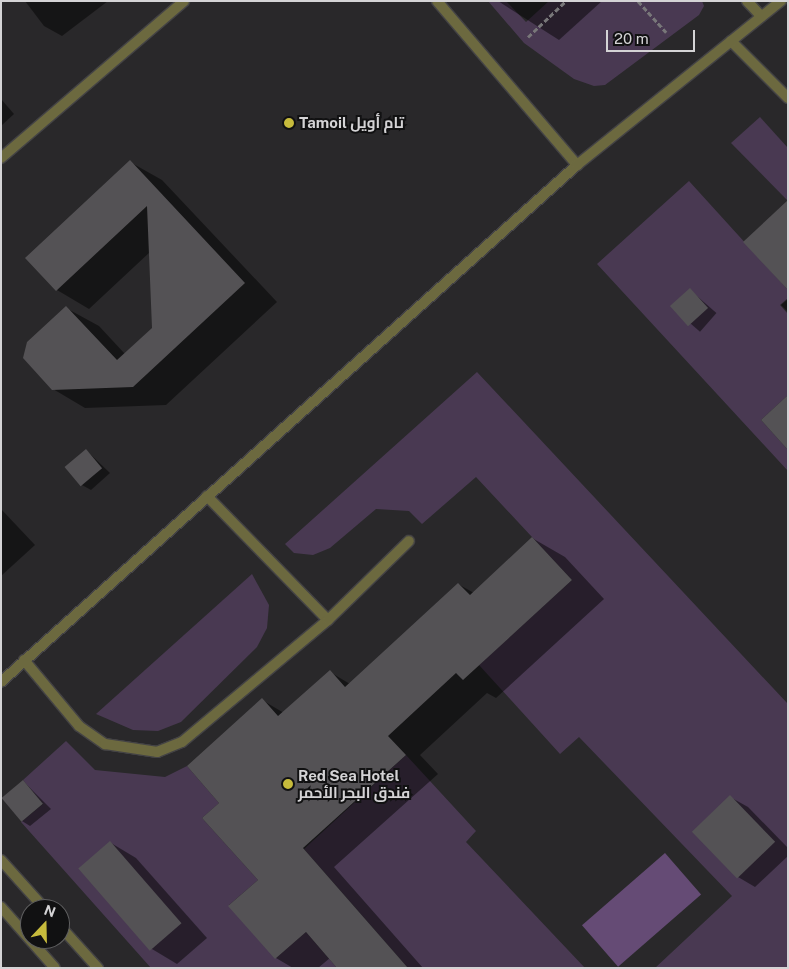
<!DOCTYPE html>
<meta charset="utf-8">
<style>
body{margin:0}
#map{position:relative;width:789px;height:969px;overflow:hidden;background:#29282a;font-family:"Public Sans",Cairo,sans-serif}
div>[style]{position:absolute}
.green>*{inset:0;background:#493952}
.water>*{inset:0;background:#654b75;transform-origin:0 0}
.shadow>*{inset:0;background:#0007;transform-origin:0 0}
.building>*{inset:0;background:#545255;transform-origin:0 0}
.path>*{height:3px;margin-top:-1.5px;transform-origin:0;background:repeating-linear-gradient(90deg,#787779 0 5px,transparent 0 7.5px)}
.roads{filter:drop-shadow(1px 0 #444345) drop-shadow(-1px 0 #444345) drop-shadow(0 1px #444345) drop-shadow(0 -1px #444345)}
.lane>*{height:10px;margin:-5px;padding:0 5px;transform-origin:5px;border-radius:5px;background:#6c693f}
.street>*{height:10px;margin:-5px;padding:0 5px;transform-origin:5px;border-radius:5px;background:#6c693f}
.dots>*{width:14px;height:14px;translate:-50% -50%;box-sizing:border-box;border:2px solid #111112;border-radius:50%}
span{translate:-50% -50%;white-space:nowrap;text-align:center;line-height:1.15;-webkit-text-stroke:4px #111112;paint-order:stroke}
.poi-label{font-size:15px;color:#d4d3d5;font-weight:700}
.left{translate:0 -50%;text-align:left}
.frame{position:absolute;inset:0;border:2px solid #d4d3d5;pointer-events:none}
.north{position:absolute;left:20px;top:899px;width:50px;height:50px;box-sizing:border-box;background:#111112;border:1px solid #5f5f60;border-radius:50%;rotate:21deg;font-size:14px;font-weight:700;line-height:20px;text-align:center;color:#d4d3d5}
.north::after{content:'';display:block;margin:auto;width:18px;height:22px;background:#c7bb3c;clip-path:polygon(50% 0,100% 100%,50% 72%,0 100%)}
.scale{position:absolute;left:606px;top:30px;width:89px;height:22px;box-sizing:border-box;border:2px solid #d4d3d5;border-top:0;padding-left:6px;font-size:15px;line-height:18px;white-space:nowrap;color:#d4d3d5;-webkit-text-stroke:4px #111112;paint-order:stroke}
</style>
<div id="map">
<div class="green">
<div style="clip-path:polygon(488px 1px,506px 1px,526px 22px,549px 1px,702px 1px,704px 6px,699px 15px,605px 85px,594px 86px,574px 79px,524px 43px)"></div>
<div style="clip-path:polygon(760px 117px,788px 148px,788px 201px,731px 143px)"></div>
<div style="clip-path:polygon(689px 181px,788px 290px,788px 298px,780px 305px,788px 314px,788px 395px,761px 420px,788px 450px,788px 471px,597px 264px)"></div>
<div style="clip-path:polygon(477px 372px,788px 704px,788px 968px,655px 968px,732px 896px,579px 737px,560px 754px,479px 665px,572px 580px,476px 477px,422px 524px,409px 511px,376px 509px,330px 548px,313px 555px,294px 553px,285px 544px)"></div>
<div style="clip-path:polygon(252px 574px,269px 605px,267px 628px,257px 647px,181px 722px,158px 731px,133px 730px,96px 714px)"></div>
<div style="clip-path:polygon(66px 741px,95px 770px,165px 777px,187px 766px,219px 803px,202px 818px,258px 880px,229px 905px,276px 958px,306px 932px,337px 968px,151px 968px,21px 822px,43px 804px,23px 780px)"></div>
<div style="clip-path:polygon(406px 755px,476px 831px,466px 842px,585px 968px,408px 968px,304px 849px)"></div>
</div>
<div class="water">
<div style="left:665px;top:853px;width:55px;height:110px;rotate:49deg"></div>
</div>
<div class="shadow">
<div style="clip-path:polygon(25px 1px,108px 1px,62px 36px,44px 26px)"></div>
<div style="clip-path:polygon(498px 1px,602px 1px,559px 40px)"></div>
<div style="clip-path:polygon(1px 99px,14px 114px,1px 126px)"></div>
<div style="clip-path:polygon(130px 162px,162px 180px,277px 302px,166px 405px,85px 408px,53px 389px,66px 308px,99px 326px,125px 354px,153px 328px,150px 252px,89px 309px,57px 290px)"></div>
<div style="left:690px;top:290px;width:35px;height:25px;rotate:41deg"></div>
<div style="clip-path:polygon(788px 299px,788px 312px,781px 305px)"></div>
<div style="clip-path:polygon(87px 451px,110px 473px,91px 490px,82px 485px)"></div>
<div style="clip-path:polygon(1px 509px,35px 545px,1px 576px)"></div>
<div style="clip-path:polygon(532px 538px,565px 557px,604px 599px,496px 698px,487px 693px,420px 755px,438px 774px,334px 867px,423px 968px,339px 968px,330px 958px,318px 968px,293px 968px,276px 958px,260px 880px,221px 803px,262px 700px,284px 713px,330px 672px,350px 684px,458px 584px,474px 593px)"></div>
<div style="clip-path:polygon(23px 781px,51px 809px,30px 826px,22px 821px)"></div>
<div style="clip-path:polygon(730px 797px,748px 807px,788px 848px,788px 856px,755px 887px,738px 877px)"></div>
<div style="clip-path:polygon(111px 843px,136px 858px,207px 938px,177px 964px,152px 949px)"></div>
</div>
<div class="building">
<div style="clip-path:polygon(130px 160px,245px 283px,133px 387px,52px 390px,23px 358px,27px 342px,66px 306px,117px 360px,152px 328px,147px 206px,56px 291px,25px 258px)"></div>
<div style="clip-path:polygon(788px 200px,788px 290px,743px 242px)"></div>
<div style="left:690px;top:288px;width:27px;height:27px;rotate:48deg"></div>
<div style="clip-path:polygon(788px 395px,788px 450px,761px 420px)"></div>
<div style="left:86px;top:449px;width:25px;height:28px;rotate:50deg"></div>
<div style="clip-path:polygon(532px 537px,572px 580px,463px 680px,456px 673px,388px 736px,406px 755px,303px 848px,408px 968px,337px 968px,306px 932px,275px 959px,228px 906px,258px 880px,202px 818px,219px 803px,187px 766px,262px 698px,278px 716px,330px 670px,345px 687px,458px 583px,470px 595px)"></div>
<div style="left:23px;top:780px;width:31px;height:28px;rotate:50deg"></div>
<div style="left:730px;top:795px;width:65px;height:53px;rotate:46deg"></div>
<div style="left:110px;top:841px;width:109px;height:42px;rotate:49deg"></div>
</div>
<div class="path">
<div style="left:638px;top:1px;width:42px;rotate:47.9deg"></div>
<div style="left:528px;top:37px;width:52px;rotate:-43.5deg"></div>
</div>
<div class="roads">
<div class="lane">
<div style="left:207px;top:496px;width:173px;rotate:45.7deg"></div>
<div style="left:24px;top:660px;width:86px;rotate:50.2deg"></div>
<div style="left:79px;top:726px;width:32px;rotate:35deg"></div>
<div style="left:105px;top:744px;width:53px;rotate:8.7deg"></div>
<div style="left:157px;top:752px;width:27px;rotate:-22deg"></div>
<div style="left:182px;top:742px;width:190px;rotate:-39.9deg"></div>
<div style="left:328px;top:620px;width:113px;rotate:-44.3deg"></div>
</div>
<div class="street">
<div style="left:437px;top:1px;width:216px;rotate:49.5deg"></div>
<div style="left:747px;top:1px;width:21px;rotate:47deg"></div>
<div style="left:731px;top:41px;width:81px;rotate:45deg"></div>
<div style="left:1px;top:158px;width:241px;rotate:-40.6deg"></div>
<div style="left:1px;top:682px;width:774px;rotate:-41.91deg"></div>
<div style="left:577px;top:165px;width:262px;rotate:-38.8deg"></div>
<div style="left:1px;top:860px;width:66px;rotate:48.1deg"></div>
<div style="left:1px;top:907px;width:81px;rotate:48.5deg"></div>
<div style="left:60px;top:926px;width:57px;rotate:47.9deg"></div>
</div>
</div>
<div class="dots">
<div style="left:289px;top:123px;background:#c7bb3c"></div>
<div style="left:288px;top:784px;background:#c7bb3c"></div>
</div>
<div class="poi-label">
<span class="left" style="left:299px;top:123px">Tamoil تام أويل</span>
<span class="left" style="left:298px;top:784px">Red Sea Hotel<br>فندق البحر الأحمر</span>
</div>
<div class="frame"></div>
<div class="north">N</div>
<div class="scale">20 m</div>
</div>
